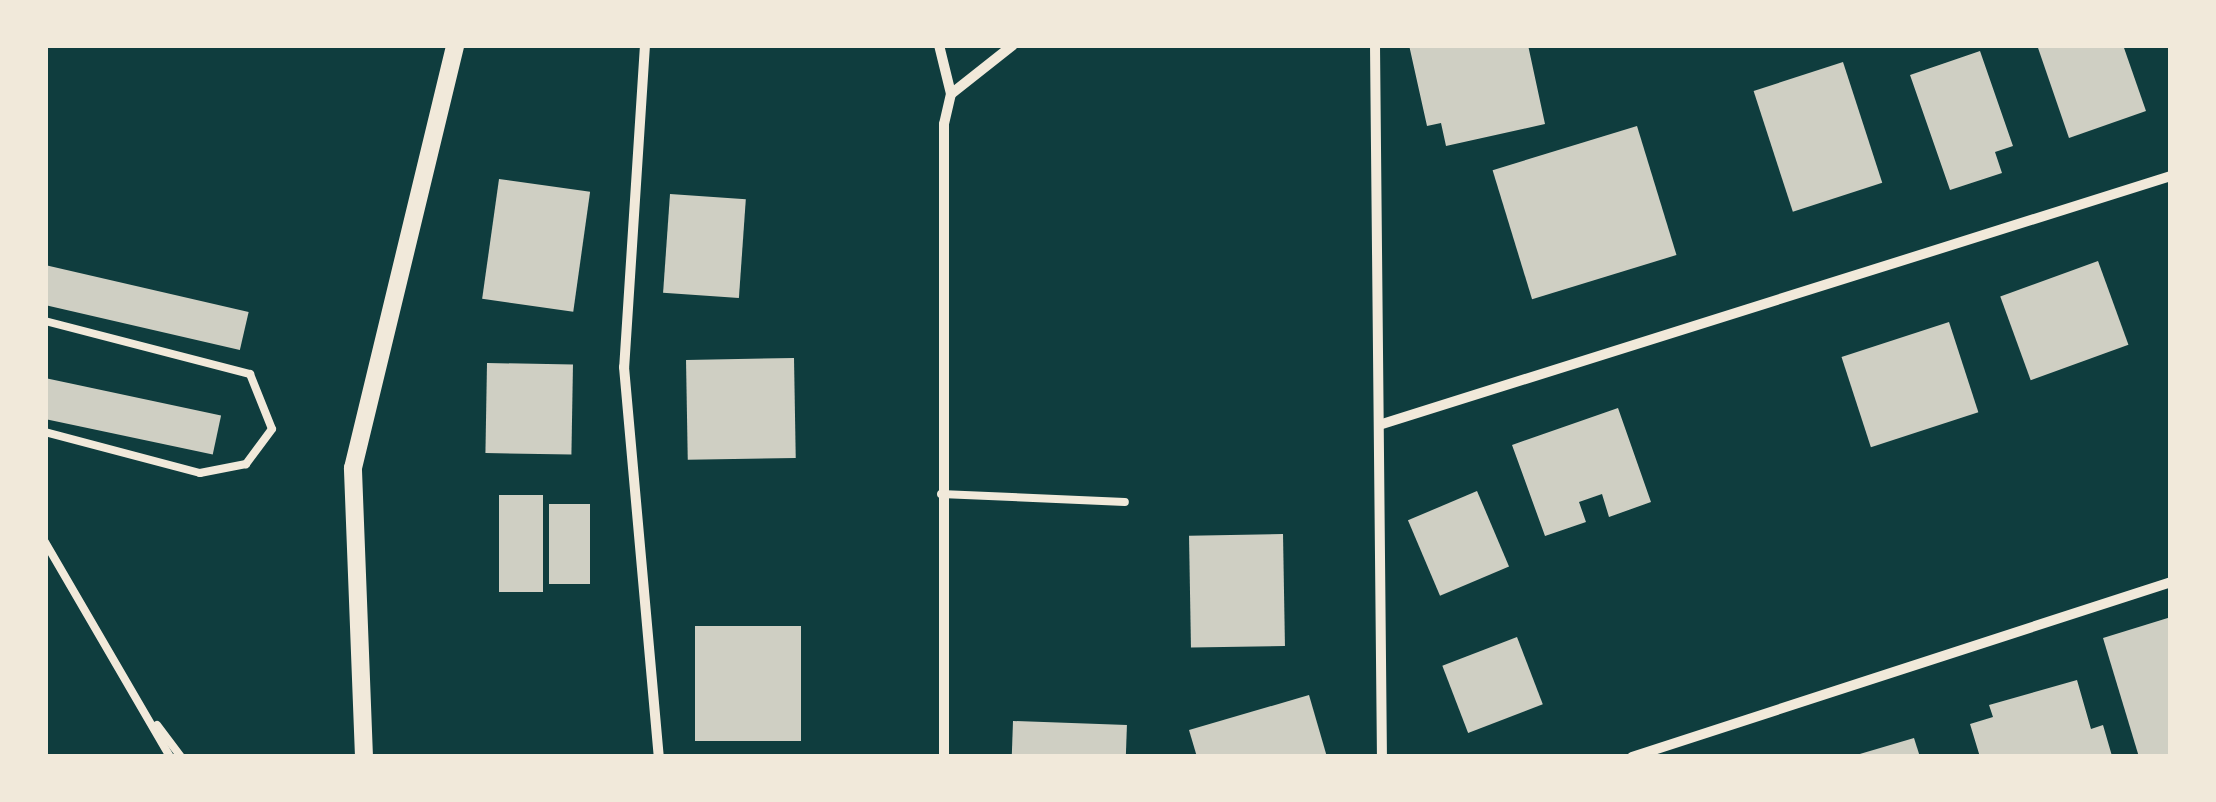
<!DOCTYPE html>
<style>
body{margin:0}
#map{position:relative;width:2216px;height:802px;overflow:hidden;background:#0f3d3e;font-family:Inter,sans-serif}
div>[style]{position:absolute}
.building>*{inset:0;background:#cfcfc3;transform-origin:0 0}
.service>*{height:8px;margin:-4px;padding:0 4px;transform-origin:4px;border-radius:4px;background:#f1e9da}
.minor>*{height:10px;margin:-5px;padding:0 5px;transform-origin:5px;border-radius:5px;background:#f1e9da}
.tertiary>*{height:18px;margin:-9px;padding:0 9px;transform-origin:9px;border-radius:9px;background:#f1e9da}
span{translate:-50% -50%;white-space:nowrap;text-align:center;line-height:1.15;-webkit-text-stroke:10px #f1e9da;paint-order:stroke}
.frame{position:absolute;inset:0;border:48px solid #f1e9da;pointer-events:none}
</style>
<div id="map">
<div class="building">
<div style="clip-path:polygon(1409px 45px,1528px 45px,1545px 124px,1446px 146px,1441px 123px,1427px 126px)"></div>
<div style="clip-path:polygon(2037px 45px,2123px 45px,2146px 111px,2069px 138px)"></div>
<div style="clip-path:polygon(1980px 51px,2013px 146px,1995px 152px,2002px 173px,1950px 190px,1910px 75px)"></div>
<div style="left:1843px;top:62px;width:127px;height:94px;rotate:72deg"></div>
<div style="left:1637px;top:126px;width:135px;height:151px;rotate:73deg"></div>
<div style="left:499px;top:179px;width:92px;height:121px;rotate:8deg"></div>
<div style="left:670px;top:194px;width:76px;height:99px;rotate:4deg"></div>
<div style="left:2098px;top:261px;width:89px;height:104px;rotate:70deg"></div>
<div style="left:45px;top:265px;width:209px;height:39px;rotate:13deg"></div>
<div style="left:1949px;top:322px;width:95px;height:113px;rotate:72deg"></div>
<div style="left:794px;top:358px;width:100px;height:108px;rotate:89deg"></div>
<div style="left:487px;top:363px;width:86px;height:90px;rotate:1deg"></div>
<div style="left:45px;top:378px;width:180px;height:40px;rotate:12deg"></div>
<div style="clip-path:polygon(1618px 408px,1651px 502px,1609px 517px,1602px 494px,1579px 502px,1586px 522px,1545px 536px,1512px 445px)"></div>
<div style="left:1477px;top:491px;width:82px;height:75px;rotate:67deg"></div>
<div style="left:543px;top:495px;width:97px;height:44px;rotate:90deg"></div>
<div style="left:549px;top:504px;width:41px;height:80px"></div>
<div style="left:1283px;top:534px;width:112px;height:94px;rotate:89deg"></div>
<div style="clip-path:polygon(2171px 617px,2171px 757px,2139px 757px,2103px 638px)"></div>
<div style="left:801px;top:626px;width:115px;height:106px;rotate:90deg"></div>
<div style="left:1517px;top:637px;width:72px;height:80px;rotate:69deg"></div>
<div style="clip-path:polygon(2077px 680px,2091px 729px,2103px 725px,2112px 756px,1980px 757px,1970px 724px,1993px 717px,1989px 705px)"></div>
<div style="clip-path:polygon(1309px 695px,1327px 757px,1197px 757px,1189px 730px)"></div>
<div style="left:1013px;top:721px;width:114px;height:36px;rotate:2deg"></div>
<div style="clip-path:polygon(1914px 738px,1920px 757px,1853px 757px,1853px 756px)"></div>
</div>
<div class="service">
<div style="left:45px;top:321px;width:212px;rotate:14.5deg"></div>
<div style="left:250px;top:374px;width:59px;rotate:68.2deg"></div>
<div style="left:272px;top:429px;width:44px;rotate:126.6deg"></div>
<div style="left:246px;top:464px;width:47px;rotate:168.9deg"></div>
<div style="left:200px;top:473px;width:160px;rotate:-165.2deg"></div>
<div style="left:941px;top:494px;width:184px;rotate:2.5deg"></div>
<div style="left:45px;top:542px;width:249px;rotate:59.8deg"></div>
<div style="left:157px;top:725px;width:40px;rotate:53deg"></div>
</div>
<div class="minor">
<div style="left:645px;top:45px;width:323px;rotate:93.7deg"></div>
<div style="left:624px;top:367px;width:392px;rotate:84.9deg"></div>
<div style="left:939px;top:45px;width:50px;rotate:76.2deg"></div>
<div style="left:1375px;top:45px;width:712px;rotate:89.44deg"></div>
<div style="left:1379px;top:425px;width:830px;rotate:-17.45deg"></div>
<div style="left:944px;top:757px;width:633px;rotate:-90deg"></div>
<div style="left:944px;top:124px;width:31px;rotate:-77deg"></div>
<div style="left:951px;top:94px;width:79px;rotate:-38.3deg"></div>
<div style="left:1632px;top:757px;width:567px;rotate:-17.99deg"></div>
</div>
<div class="tertiary">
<div style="left:364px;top:757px;width:289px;rotate:-92.2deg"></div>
<div style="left:353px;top:468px;width:435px;rotate:-76.4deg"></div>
</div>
<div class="frame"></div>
</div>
